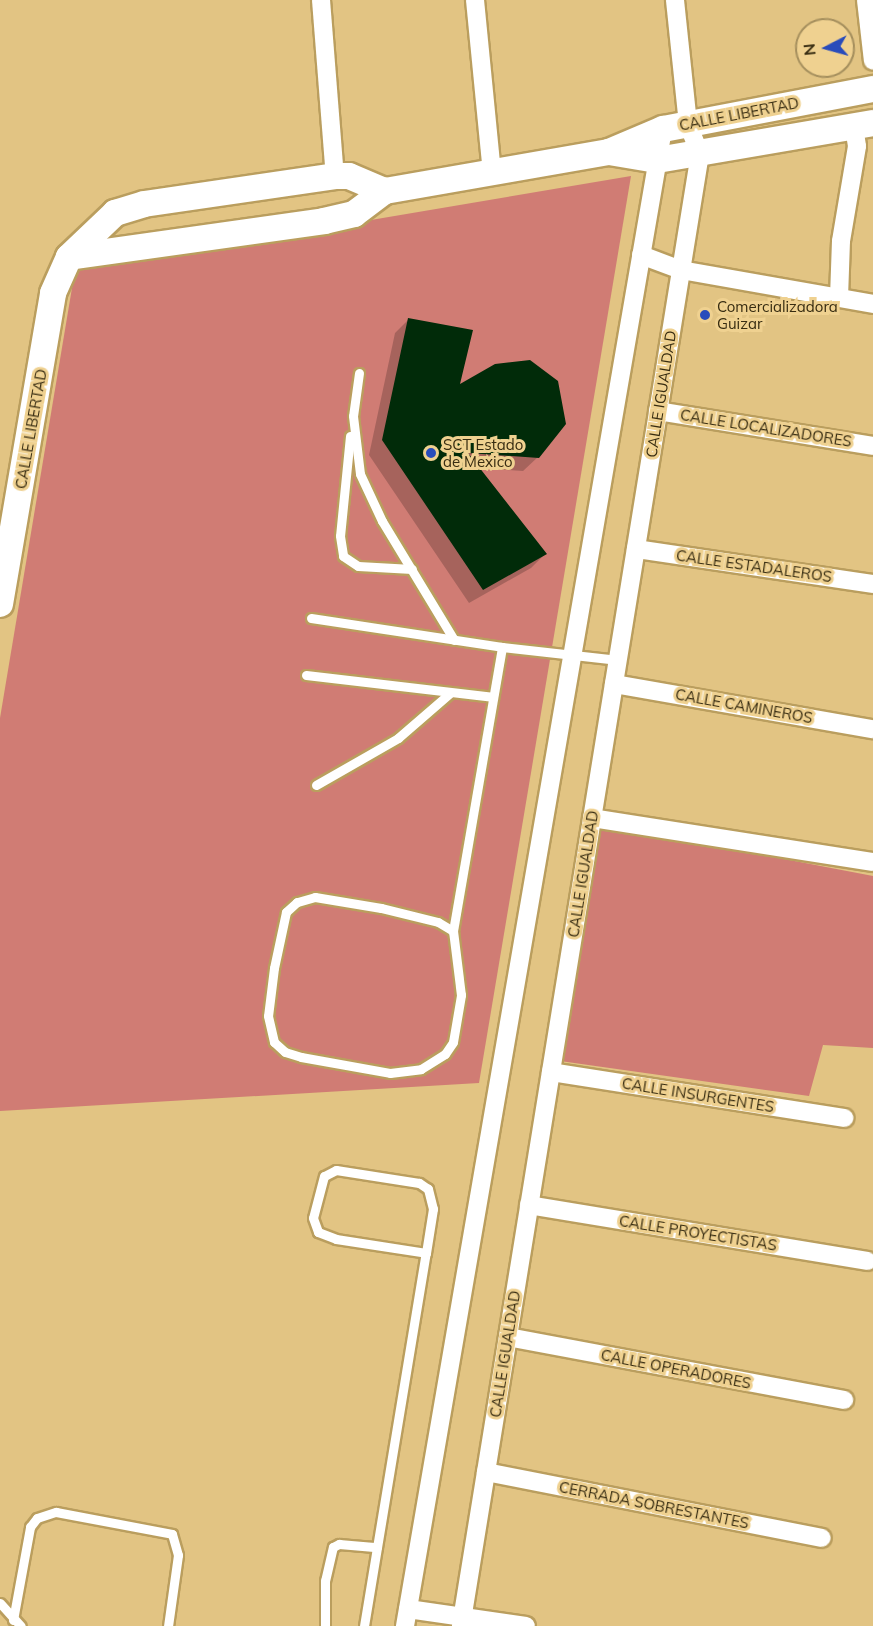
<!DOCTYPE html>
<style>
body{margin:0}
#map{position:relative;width:873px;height:1626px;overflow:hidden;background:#e2c483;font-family:Mulish,sans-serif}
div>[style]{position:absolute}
.green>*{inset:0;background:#d07c74}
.shadow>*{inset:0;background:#0003}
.building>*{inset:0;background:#012b09}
.roads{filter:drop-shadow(2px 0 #ba9e5e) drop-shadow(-2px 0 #ba9e5e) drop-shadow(0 2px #ba9e5e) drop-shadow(0 -2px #ba9e5e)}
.service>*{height:9px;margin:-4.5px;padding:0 4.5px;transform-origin:4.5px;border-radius:4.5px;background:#fff}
.minor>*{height:18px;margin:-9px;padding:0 9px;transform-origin:9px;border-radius:9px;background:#fff}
.secondary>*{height:26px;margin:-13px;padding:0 13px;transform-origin:13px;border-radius:13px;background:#fff}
.dots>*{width:16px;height:16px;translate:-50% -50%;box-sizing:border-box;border:3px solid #efd190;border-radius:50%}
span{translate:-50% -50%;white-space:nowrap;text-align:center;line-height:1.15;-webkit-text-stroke:6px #efd190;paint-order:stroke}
.street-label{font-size:15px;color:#372c11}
.poi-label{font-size:15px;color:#372c11}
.left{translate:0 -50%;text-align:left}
.north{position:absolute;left:795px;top:18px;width:60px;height:60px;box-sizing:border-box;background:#efd190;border:2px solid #a58f5d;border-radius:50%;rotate:264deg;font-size:16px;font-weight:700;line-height:24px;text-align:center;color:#372c11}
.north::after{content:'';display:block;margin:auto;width:21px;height:27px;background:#294cbb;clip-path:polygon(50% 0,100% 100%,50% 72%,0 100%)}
</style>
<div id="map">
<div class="green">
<div style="clip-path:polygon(631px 176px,479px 1083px,0 1111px,0 718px,75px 270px)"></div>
<div style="clip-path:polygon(592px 822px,873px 876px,873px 1048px,823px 1045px,809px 1096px,553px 1060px)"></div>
</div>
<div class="shadow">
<div style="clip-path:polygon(409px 319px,457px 387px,538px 457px,523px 471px,478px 468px,545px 554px,531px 568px,469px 603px,369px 455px,395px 333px)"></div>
</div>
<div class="building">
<div style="clip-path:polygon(408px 318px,473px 330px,460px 384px,495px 364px,530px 360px,558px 381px,566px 424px,539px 458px,468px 453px,547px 554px,483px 590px,382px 440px)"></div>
</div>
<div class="roads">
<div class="service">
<div style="left:359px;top:373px;width:43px;rotate:97.9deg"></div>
<div style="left:353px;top:416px;width:58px;rotate:83.1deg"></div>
<div style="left:360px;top:474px;width:52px;rotate:64.9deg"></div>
<div style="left:382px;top:521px;width:139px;rotate:58.8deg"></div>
<div style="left:350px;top:436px;width:100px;rotate:95.7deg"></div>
<div style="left:340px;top:536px;width:20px;rotate:81deg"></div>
<div style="left:343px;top:556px;width:18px;rotate:34deg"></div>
<div style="left:358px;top:566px;width:54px;rotate:3.2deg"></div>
<div style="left:311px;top:618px;width:193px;rotate:8.6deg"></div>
<div style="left:502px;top:647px;width:117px;rotate:6.4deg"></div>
<div style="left:306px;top:675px;width:187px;rotate:6.7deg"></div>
<div style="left:316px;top:785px;width:95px;rotate:-29.8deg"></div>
<div style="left:398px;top:738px;width:69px;rotate:-40.9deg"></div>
<div style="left:453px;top:931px;width:17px;rotate:-149deg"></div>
<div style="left:438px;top:922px;width:59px;rotate:-166.2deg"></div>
<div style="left:381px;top:908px;width:67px;rotate:-170.5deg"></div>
<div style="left:315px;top:897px;width:19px;rotate:164deg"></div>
<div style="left:297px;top:902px;width:15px;rotate:138deg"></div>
<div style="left:286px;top:912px;width:57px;rotate:102.1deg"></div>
<div style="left:274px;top:968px;width:48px;rotate:97.1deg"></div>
<div style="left:268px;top:1016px;width:27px;rotate:77deg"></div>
<div style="left:274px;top:1042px;width:15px;rotate:42deg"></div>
<div style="left:285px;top:1052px;width:17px;rotate:17deg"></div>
<div style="left:301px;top:1057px;width:90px;rotate:10.2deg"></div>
<div style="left:390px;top:1073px;width:31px;rotate:-7deg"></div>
<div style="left:421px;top:1069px;width:28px;rotate:-32deg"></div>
<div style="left:445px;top:1054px;width:14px;rotate:-56deg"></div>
<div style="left:453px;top:1042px;width:48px;rotate:-80.3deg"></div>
<div style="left:461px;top:995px;width:64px;rotate:-97.1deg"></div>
<div style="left:453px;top:931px;width:288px;rotate:-80.2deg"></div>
<div style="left:0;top:1603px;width:31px;rotate:48deg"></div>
<div style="left:13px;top:1620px;width:95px;rotate:-79.6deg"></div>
<div style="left:30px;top:1527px;width:11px;rotate:-52deg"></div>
<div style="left:37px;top:1518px;width:20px;rotate:-18deg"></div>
<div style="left:56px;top:1512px;width:118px;rotate:10.7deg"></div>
<div style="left:172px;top:1534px;width:22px;rotate:74deg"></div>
<div style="left:178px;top:1555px;width:72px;rotate:98deg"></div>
<div style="left:325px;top:1626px;width:45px;rotate:-90deg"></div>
<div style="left:325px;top:1581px;width:35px;rotate:-77deg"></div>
<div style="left:333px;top:1547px;width:7px;rotate:-27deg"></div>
<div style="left:339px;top:1544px;width:38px;rotate:5deg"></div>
<div style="left:364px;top:1626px;width:378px;rotate:-80.6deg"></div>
<div style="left:426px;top:1253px;width:45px;rotate:-81deg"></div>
<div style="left:433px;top:1209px;width:21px;rotate:-104deg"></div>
<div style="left:428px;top:1189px;width:11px;rotate:-146deg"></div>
<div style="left:419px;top:1183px;width:84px;rotate:-171.1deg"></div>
<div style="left:336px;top:1170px;width:13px;rotate:153deg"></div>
<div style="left:324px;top:1176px;width:43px;rotate:104.7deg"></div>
<div style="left:313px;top:1218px;width:15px;rotate:70deg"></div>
<div style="left:318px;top:1232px;width:19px;rotate:21deg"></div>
<div style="left:336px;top:1239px;width:91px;rotate:8.8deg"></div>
</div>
<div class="minor">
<div style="left:321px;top:0;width:177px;rotate:85.5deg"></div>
<div style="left:475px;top:0;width:174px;rotate:84.4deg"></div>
<div style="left:866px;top:0;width:61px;rotate:83.5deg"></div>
<div style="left:641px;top:255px;width:43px;rotate:20.6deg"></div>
<div style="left:681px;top:270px;width:195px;rotate:10deg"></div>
<div style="left:839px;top:298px;width:57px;rotate:-88deg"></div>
<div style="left:841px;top:241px;width:96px;rotate:-80.4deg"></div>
<div style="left:857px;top:146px;width:20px;rotate:-99deg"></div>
<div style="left:658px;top:411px;width:218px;rotate:9.2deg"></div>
<div style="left:636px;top:549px;width:240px;rotate:8.4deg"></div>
<div style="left:614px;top:684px;width:263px;rotate:9.9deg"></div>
<div style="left:592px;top:818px;width:284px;rotate:8.9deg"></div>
<div style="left:551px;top:1072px;width:297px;rotate:8.9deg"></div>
<div style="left:529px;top:1205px;width:343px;rotate:9.4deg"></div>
<div style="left:508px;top:1337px;width:342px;rotate:10.6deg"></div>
<div style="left:486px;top:1472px;width:342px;rotate:11.1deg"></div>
<div style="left:408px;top:1609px;width:119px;rotate:8.2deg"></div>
<div style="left:405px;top:1626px;width:1519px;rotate:-80.22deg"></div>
<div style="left:461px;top:1626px;width:1491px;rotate:-80.78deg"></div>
<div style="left:700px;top:154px;width:32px;rotate:-112deg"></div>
<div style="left:688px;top:124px;width:125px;rotate:-96deg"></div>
</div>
<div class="secondary">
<div style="left:609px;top:152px;width:49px;rotate:9.5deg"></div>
<div style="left:657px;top:160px;width:219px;rotate:-9.7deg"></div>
<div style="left:69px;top:257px;width:258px;rotate:-8deg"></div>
<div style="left:324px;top:221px;width:31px;rotate:-13deg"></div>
<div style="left:354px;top:214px;width:39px;rotate:-37deg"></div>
<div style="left:385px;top:191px;width:227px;rotate:-9.9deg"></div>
<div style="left:609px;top:152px;width:59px;rotate:-23.1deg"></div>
<div style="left:663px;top:129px;width:214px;rotate:-10.8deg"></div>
<div style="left:0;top:604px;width:315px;rotate:-80.3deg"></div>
<div style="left:53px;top:293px;width:39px;rotate:-66deg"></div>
<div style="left:69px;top:257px;width:64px;rotate:-43.7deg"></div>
<div style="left:115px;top:213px;width:30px;rotate:-17deg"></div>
<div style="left:144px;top:204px;width:193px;rotate:-8.3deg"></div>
<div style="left:335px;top:176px;width:14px"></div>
<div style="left:349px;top:176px;width:39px;rotate:23deg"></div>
</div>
</div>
<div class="dots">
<div style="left:705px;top:315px;background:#294cbb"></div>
<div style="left:431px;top:453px;background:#294cbb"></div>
</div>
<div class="street-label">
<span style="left:739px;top:114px;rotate:-11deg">CALLE LIBERTAD</span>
<span style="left:661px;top:394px;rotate:-81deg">CALLE IGUALDAD</span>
<span style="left:766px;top:428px;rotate:9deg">CALLE LOCALIZADORES</span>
<span style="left:31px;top:429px;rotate:-80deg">CALLE LIBERTAD</span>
<span style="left:754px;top:566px;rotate:8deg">CALLE ESTADALEROS</span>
<span style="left:744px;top:706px;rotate:10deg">CALLE CAMINEROS</span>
<span style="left:583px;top:874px;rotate:-81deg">CALLE IGUALDAD</span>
<span style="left:698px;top:1095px;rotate:9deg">CALLE INSURGENTES</span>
<span style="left:698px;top:1233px;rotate:9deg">CALLE PROYECTISTAS</span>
<span style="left:505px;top:1354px;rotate:-81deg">CALLE IGUALDAD</span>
<span style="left:676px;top:1369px;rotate:11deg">CALLE OPERADORES</span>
<span style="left:654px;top:1505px;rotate:11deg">CERRADA SOBRESTANTES</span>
</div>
<div class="poi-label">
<span class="left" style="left:717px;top:315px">Comercializadora<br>Guizar</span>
<span class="left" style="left:443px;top:453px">SCT Estado<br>de Mexico</span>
</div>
<div class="north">N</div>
</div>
